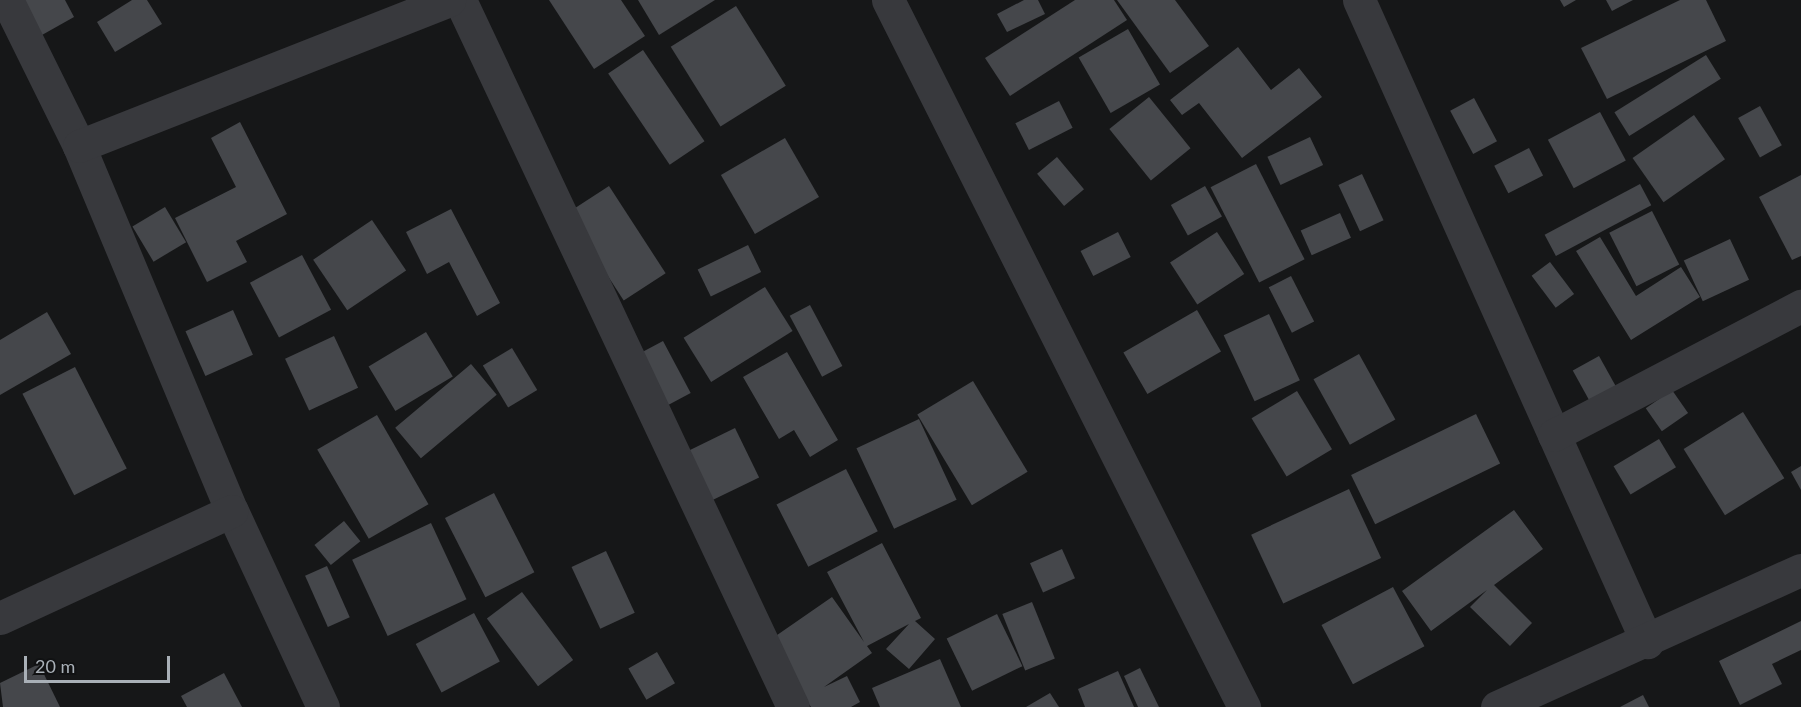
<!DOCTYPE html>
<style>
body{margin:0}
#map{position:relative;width:1801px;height:707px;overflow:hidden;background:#161718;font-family:Lato,sans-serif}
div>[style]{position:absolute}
.building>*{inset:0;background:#45474b;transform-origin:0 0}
.minor>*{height:33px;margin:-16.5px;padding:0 16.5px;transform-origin:16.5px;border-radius:16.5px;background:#38393d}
span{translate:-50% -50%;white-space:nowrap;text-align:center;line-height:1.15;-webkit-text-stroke:4.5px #111213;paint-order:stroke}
.scale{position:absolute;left:24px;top:656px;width:146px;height:27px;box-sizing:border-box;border:3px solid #a9b0b7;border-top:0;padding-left:8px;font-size:18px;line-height:21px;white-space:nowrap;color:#a9b0b7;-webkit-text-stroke:4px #111213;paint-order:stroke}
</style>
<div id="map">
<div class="building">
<div style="clip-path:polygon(22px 0,65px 0,74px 17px,42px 35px)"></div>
<div style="clip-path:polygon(132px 0,147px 0,162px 24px,115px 52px,97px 22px)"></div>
<div style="clip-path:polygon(549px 0,621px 0,645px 36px,594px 69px)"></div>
<div style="clip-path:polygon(638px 0,715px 0,659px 35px)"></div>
<div style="clip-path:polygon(1024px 0,1038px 0,1045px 14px,1007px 32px,997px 14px)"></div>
<div style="clip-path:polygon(1075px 0,1114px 0,1127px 20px,1010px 96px,985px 58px)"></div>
<div style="clip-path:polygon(1117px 0,1175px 0,1209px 46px,1170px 73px)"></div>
<div style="clip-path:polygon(1560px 0,1576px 0,1564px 7px)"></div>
<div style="clip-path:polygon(1606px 0,1633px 0,1612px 11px)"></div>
<div style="clip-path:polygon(1680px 0,1706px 0,1726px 41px,1607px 99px,1581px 48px)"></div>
<div style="left:736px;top:6px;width:94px;height:77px;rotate:58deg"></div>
<div style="left:1128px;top:29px;width:64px;height:57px;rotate:60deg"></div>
<div style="clip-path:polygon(1238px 47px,1271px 90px,1299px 68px,1322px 97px,1242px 158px,1199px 103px,1182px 115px,1170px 100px)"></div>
<div style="left:643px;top:50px;width:110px;height:42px;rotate:56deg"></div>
<div style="left:1706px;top:55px;width:28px;height:108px;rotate:58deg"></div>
<div style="left:1149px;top:97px;width:66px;height:51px;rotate:51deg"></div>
<div style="left:1474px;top:98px;width:49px;height:27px;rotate:62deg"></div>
<div style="left:1059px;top:101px;width:30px;height:49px;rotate:63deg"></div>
<div style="left:1760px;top:106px;width:45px;height:25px;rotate:61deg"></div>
<div style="left:1600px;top:112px;width:55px;height:59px;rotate:62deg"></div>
<div style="left:1694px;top:115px;width:54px;height:75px;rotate:55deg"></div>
<div style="clip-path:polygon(240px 122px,287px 214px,236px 241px,247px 262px,207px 282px,175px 218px,236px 187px,211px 138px)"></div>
<div style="left:1310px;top:137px;width:31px;height:47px;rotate:65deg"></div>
<div style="left:785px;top:138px;width:68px;height:74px;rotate:60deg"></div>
<div style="left:1529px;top:148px;width:31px;height:39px;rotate:63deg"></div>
<div style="left:1057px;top:157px;width:42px;height:26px;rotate:50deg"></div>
<div style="left:1256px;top:164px;width:107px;height:51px;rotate:63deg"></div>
<div style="left:1362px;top:174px;width:51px;height:26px;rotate:65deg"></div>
<div style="clip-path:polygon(1801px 175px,1801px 256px,1792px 260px,1759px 197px)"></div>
<div style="left:1640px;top:184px;width:24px;height:108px;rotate:62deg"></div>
<div style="left:609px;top:186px;width:104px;height:50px;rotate:57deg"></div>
<div style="left:1205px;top:186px;width:35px;height:39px;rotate:61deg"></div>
<div style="left:165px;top:207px;width:41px;height:38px;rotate:59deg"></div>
<div style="clip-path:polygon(451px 209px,500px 303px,477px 316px,449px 262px,427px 274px,406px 232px)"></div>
<div style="left:1652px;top:211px;width:60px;height:48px;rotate:63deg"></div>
<div style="left:1340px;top:213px;width:27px;height:43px;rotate:66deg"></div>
<div style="left:372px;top:220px;width:61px;height:71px;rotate:56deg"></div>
<div style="left:1118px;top:232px;width:28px;height:42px;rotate:63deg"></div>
<div style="left:1217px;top:232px;width:50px;height:56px;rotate:57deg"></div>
<div style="clip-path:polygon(1600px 237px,1636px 296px,1681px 267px,1700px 297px,1631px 340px,1576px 251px)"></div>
<div style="left:1730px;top:239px;width:45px;height:51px;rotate:65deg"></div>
<div style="left:748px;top:245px;width:30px;height:56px;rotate:64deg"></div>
<div style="left:302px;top:255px;width:62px;height:59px;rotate:62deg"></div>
<div style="left:1550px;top:262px;width:40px;height:23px;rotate:53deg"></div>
<div style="left:1291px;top:276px;width:51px;height:25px;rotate:63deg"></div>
<div style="left:765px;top:287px;width:52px;height:96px;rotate:58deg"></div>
<div style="left:810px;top:305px;width:69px;height:23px;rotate:62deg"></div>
<div style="left:233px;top:310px;width:49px;height:52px;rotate:66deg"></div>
<div style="left:1197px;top:310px;width:48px;height:85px;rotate:60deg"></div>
<div style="clip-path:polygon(47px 312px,71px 354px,0 395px,0 340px)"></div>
<div style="left:1269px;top:314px;width:73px;height:50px;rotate:65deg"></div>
<div style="left:426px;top:332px;width:52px;height:67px;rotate:59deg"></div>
<div style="left:334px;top:336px;width:57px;height:54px;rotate:65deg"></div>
<div style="left:663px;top:341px;width:59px;height:26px;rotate:62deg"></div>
<div style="left:512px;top:348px;width:49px;height:34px;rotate:59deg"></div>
<div style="clip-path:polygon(787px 352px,838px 440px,810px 457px,794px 430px,779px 439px,743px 377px)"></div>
<div style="left:1359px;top:354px;width:75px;height:52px;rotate:61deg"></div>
<div style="left:1599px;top:356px;width:47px;height:30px;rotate:61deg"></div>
<div style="left:471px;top:364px;width:40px;height:99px;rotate:50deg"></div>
<div style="left:75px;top:367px;width:114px;height:59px;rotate:63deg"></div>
<div style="left:973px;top:381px;width:106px;height:65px;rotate:59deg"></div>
<div style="left:1672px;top:390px;width:28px;height:32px;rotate:55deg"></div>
<div style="left:1297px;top:391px;width:68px;height:53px;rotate:59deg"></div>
<div style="left:1743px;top:412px;width:78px;height:70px;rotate:58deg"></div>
<div style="left:1476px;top:414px;width:55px;height:139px;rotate:64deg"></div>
<div style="left:377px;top:415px;width:103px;height:69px;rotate:60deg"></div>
<div style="left:919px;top:419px;width:89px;height:69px;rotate:65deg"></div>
<div style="left:735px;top:428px;width:55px;height:54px;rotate:64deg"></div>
<div style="left:1659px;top:439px;width:33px;height:53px;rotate:59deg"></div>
<div style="clip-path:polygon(1801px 466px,1801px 490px,1791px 472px)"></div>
<div style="left:846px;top:469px;width:70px;height:78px;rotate:63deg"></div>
<div style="left:1349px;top:489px;width:76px;height:108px;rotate:65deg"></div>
<div style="left:494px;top:493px;width:89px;height:55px;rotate:63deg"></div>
<div style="clip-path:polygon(1514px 510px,1543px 549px,1494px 585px,1532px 623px,1510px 646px,1470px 607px,1487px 590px,1431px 631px,1402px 591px)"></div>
<div style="left:344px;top:521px;width:26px;height:38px;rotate:51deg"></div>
<div style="left:431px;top:523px;width:84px;height:87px;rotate:65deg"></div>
<div style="clip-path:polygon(882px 543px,921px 618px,915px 621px,935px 639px,909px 669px,886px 649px,909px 624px,867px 646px,872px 653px,824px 687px,847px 676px,860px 702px,851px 707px,811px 707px,767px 642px,832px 597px,864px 642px,827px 572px)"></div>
<div style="left:1062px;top:549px;width:32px;height:35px;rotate:66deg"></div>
<div style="left:606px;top:551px;width:68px;height:38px;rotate:65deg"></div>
<div style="left:327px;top:566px;width:56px;height:24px;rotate:66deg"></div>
<div style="left:1393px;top:587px;width:67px;height:81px;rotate:62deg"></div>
<div style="left:522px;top:592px;width:85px;height:44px;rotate:53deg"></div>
<div style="left:1032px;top:602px;width:61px;height:32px;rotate:68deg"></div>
<div style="left:474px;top:613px;width:55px;height:66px;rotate:62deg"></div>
<div style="left:997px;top:614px;width:58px;height:56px;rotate:64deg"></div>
<div style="clip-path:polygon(1801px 621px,1801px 650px,1772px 664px,1782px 684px,1740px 705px,1719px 661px)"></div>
<div style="left:657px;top:652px;width:36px;height:33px;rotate:60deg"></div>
<div style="clip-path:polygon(940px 659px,961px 707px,880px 707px,872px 688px)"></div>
<div style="clip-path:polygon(39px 664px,60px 707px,3px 707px,0 683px)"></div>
<div style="clip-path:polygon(1140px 668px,1159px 707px,1138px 707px,1124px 676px)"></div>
<div style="clip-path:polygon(1118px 671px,1134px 707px,1085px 707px,1078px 689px)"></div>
<div style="clip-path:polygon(224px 673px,242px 707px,187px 707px,181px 696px)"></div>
<div style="clip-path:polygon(1050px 693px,1059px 707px,1026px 707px)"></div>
<div style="clip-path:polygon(1643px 695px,1649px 707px,1620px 707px)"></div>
</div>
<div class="minor">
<div style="left:7px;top:0;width:163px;rotate:63.7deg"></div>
<div style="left:79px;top:146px;width:396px;rotate:67.3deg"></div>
<div style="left:232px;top:511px;width:216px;rotate:65.1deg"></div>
<div style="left:460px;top:0;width:781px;rotate:64.78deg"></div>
<div style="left:888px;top:0;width:792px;rotate:63.27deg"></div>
<div style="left:1359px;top:0;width:704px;rotate:65.84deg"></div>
<div style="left:79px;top:146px;width:398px;rotate:-21.5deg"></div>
<div style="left:1554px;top:435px;width:279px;rotate:-27.6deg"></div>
<div style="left:0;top:618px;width:255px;rotate:-24.8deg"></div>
<div style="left:1497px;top:707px;width:333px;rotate:-24.3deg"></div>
</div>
<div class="scale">20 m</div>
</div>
